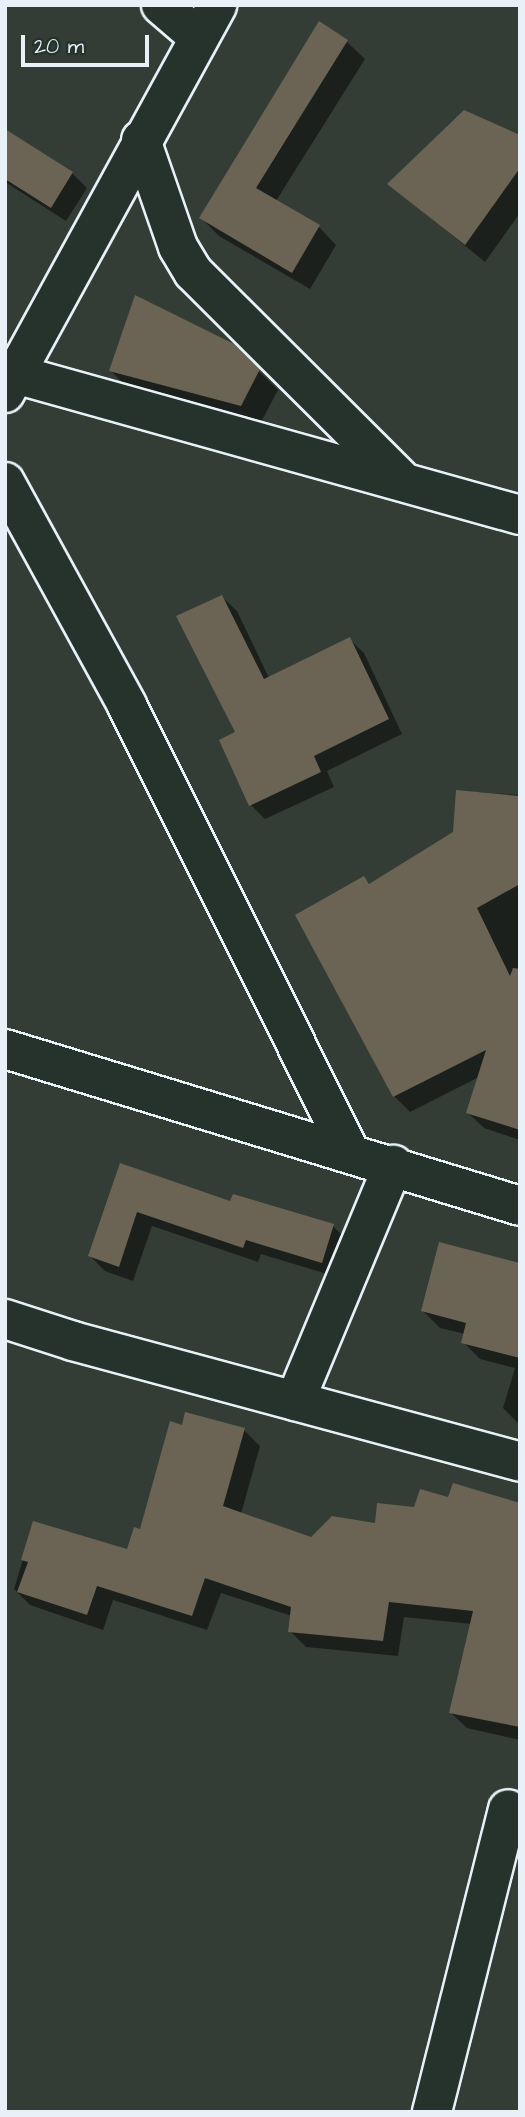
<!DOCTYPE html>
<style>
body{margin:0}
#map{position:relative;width:525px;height:2117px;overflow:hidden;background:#343d35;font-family:"Architects Daughter",sans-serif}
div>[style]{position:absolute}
.shadow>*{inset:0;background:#0007}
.building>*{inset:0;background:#6b6454}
.roads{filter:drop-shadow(2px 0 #e8f1f8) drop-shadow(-2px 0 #e8f1f8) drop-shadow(0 2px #e8f1f8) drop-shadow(0 -2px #e8f1f8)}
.minor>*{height:38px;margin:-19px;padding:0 19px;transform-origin:19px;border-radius:19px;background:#26332d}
span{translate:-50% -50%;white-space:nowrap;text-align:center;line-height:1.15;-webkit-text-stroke:5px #26332d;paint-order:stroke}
.frame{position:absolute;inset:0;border:7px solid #e8f1f8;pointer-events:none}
.scale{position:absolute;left:21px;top:35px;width:128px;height:32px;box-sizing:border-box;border:4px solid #e8f1f8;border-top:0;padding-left:9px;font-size:21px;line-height:24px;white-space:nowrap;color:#e8f1f8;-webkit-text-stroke:5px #26332d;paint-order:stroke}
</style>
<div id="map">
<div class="shadow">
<div style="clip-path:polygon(347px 42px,365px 59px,276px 201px,319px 227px,336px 245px,310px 289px,219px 236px,201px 218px)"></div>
<div style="clip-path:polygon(520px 137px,520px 213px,485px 262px,389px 184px)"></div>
<div style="clip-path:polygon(5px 153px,72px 173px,87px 188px,66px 221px,5px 182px)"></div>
<div style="clip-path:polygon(233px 346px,278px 390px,260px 424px,130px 390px,111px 371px)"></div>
<div style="clip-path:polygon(222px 597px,237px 611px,269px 678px,349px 639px,364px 653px,402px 734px,327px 771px,334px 787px,265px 819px,251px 805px,237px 733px)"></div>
<div style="clip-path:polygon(457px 791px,520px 795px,520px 1140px,484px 1128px,468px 1113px,479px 1077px,410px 1112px,394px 1096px,364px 878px,371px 885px,455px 833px)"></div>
<div style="clip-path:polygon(121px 1165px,232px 1203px,333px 1226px,348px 1241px,337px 1277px,261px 1254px,258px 1262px,152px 1226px,133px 1281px,105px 1271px,90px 1256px)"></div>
<div style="clip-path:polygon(520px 1271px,520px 1425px,503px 1408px,515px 1368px,480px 1359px,463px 1342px,465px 1334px,440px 1328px,423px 1311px)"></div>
<div style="clip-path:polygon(183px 1427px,244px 1430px,260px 1446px,241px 1514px,312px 1540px,377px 1525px,449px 1499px,520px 1505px,520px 1740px,467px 1728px,451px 1713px,472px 1624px,404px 1617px,398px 1656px,306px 1647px,290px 1631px,292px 1616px,221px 1593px,207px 1630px,113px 1600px,103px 1630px,30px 1605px,14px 1589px,34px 1523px,128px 1551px,142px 1531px)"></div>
</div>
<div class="building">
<div style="clip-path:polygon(319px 21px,348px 40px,256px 188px,320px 225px,292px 273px,199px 218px)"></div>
<div style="clip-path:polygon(464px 110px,520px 135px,520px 168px,465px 245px,387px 184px)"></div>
<div style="clip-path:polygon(5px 129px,73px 172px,51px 208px,5px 179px)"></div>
<div style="clip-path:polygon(135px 295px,234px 344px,260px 369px,241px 406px,109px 371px)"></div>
<div style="clip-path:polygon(222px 595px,264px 679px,350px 637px,389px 719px,314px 756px,321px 772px,249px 806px,219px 740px,235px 732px,176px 616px)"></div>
<div style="clip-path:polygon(456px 790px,520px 796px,520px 884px,477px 908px,510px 976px,513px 968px,520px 969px,520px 1130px,466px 1113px,486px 1050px,393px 1097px,295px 915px,364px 876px,369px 884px,453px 832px)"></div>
<div style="clip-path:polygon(120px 1163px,230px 1201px,233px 1194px,334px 1224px,322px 1263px,246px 1240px,243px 1248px,137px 1212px,119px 1267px,88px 1256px)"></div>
<div style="clip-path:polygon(439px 1242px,520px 1263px,520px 1358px,461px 1343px,466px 1323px,421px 1311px)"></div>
<div style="clip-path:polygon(185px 1412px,245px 1428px,223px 1506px,311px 1537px,332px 1516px,375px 1523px,377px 1503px,414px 1507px,420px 1489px,448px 1497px,453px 1483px,520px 1503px,520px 1727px,449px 1713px,473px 1611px,389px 1602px,383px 1641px,288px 1632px,291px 1607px,205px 1578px,192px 1616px,97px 1586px,87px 1615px,17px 1592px,28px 1562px,21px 1560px,33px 1521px,127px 1549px,134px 1527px,140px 1529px,170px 1421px,182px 1425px)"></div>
</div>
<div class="roads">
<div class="minor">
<div style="left:161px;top:5px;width:48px;rotate:40.7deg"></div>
<div style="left:141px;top:140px;width:113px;rotate:70.9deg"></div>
<div style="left:178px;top:247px;width:29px;rotate:59deg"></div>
<div style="left:193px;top:272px;width:291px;rotate:44.9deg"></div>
<div style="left:15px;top:374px;width:524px;rotate:15.6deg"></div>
<div style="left:5px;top:393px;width:442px;rotate:-61.3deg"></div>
<div style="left:5px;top:482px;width:254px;rotate:61.3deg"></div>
<div style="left:127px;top:705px;width:497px;rotate:63.5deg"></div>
<div style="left:5px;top:1049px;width:538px;rotate:16.95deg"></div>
<div style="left:5px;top:1319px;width:71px;rotate:17.9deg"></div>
<div style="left:73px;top:1341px;width:463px;rotate:15.1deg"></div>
<div style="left:295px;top:1401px;width:256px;rotate:-67.4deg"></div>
<div style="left:432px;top:2112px;width:312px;rotate:-75.9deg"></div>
</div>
</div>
<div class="frame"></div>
<div class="scale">20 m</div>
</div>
